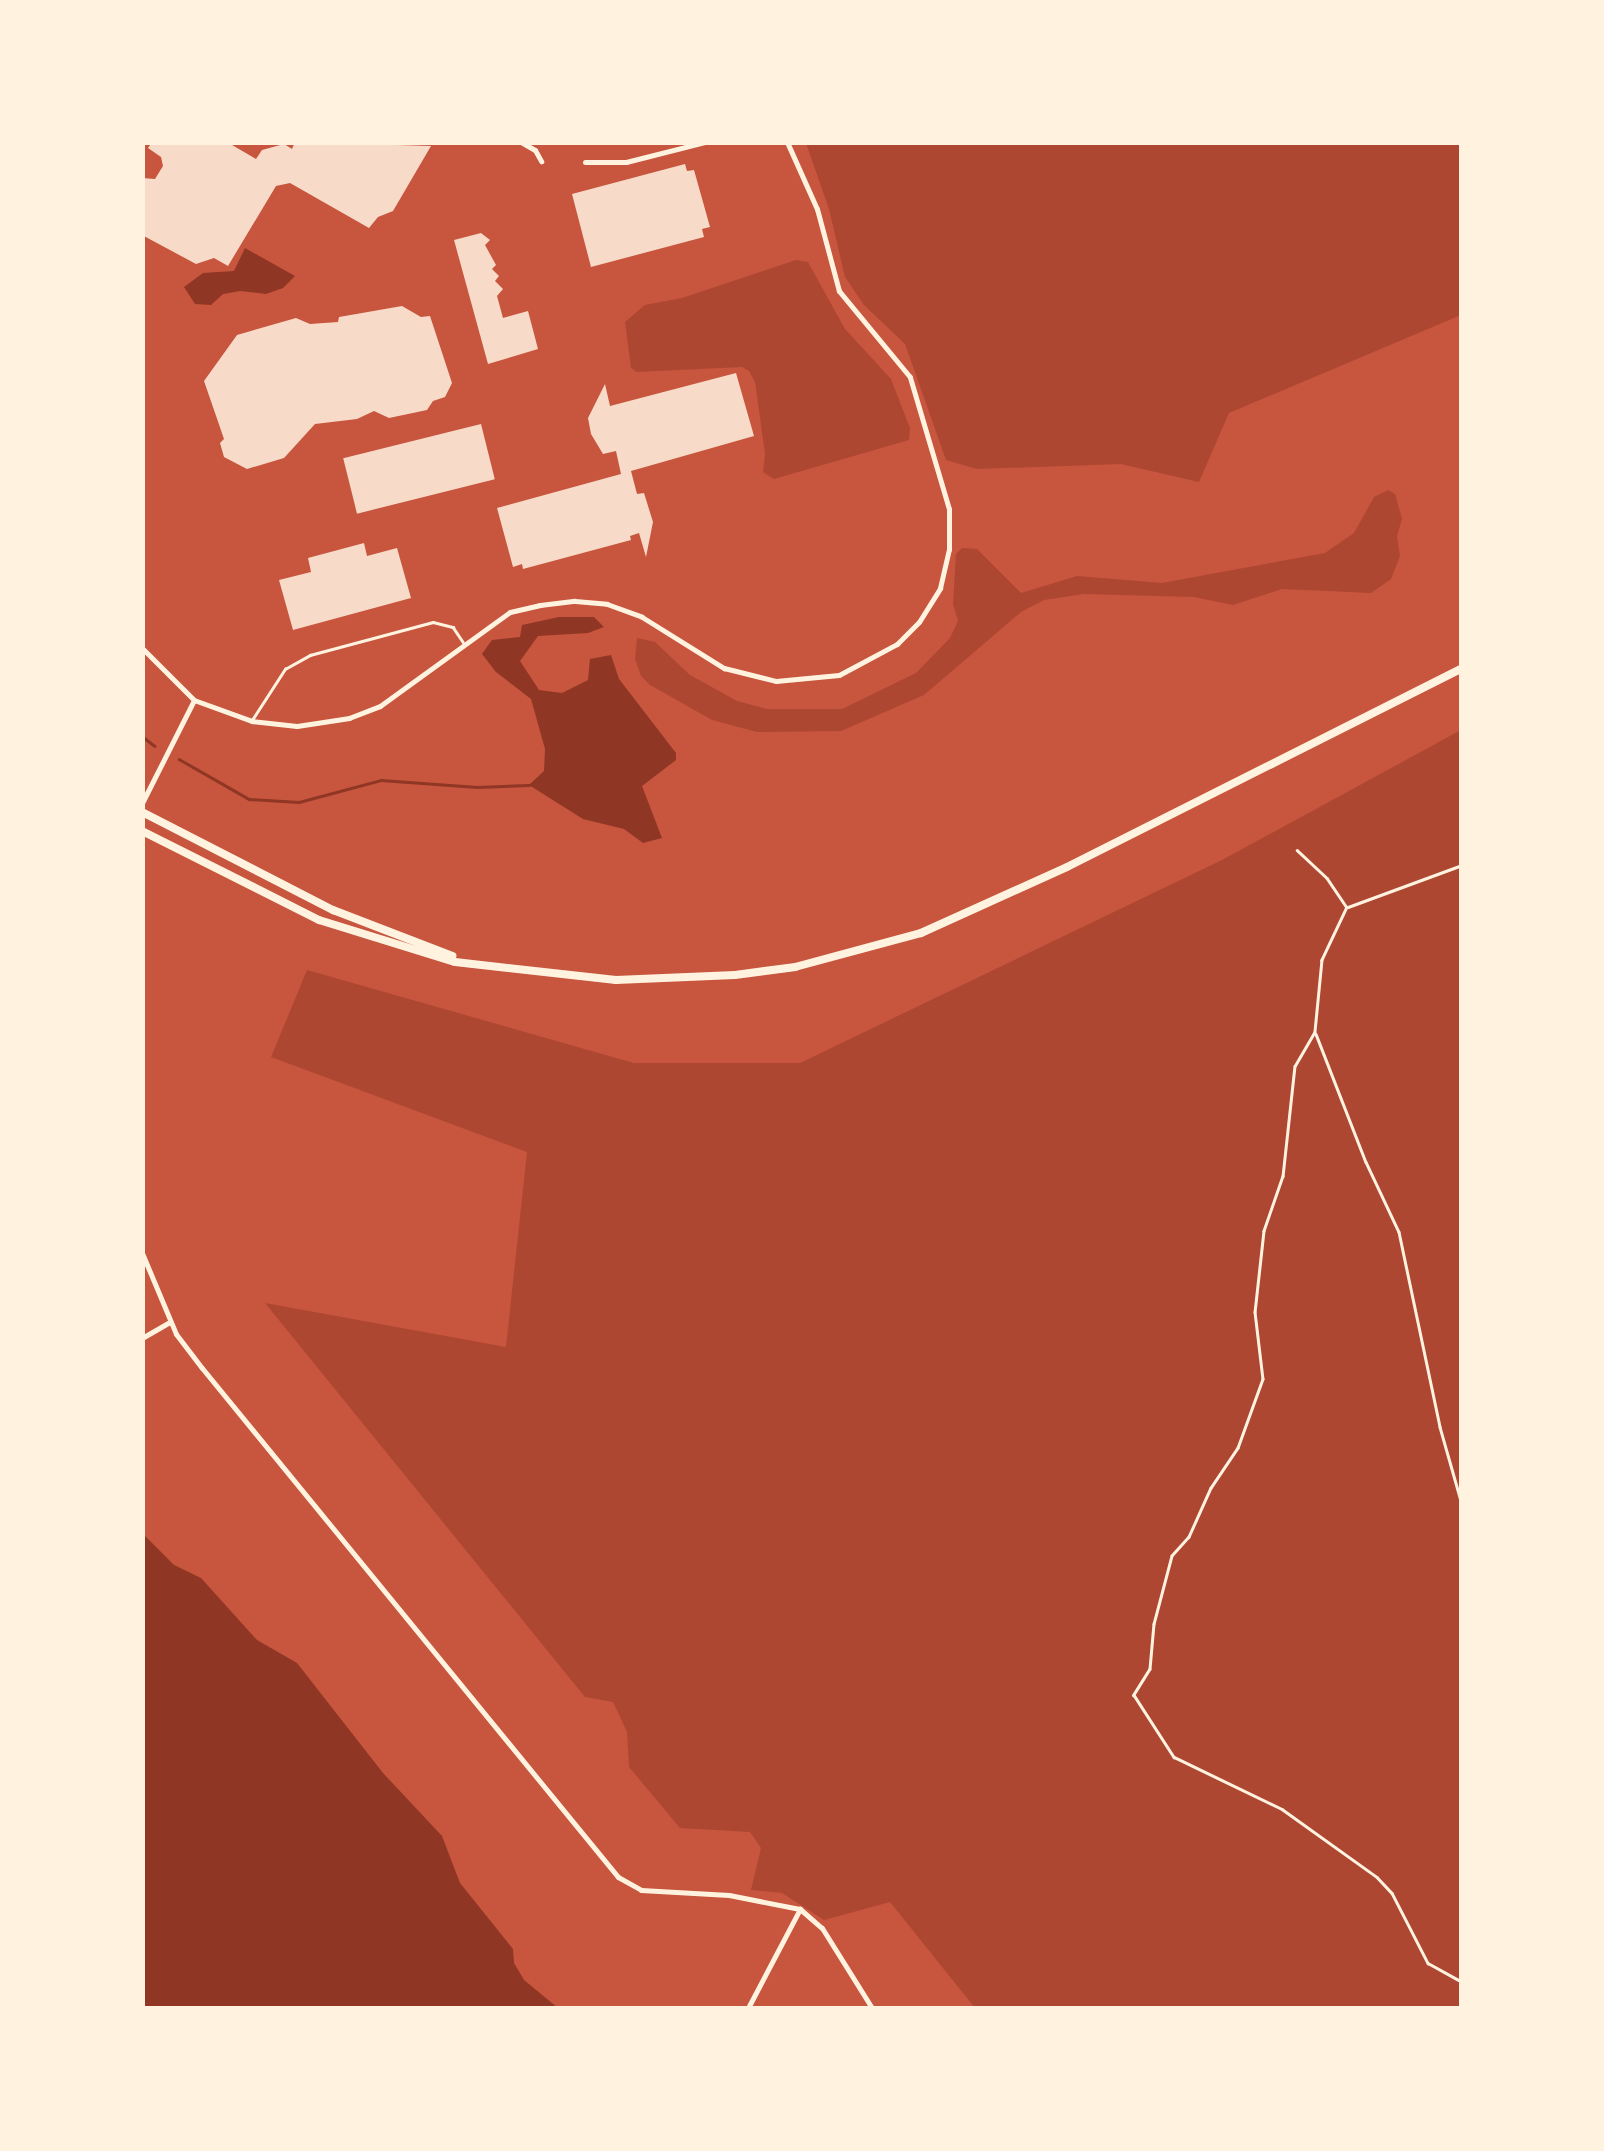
<!DOCTYPE html>
<style>
body{margin:0}
#map{position:relative;width:1604px;height:2151px;overflow:hidden;background:#c8553d;font-family:Helvetica,sans-serif}
div>[style]{position:absolute}
.green>*{inset:0;background:#ae4732}
.water>*{inset:0;background:#8f3625}
.stream>*{height:2.5px;margin:-1.25px;padding:0 1.25px;transform-origin:1.25px;border-radius:1.25px;background:#8f3625}
.building>*{inset:0;background:#f7dbc8;transform-origin:0 0}
.path>*{height:2.5px;margin:-1.25px;padding:0 1.25px;transform-origin:1.25px;border-radius:1.25px;background:#fff3e0}
.service>*{height:2.5px;margin:-1.25px;padding:0 1.25px;transform-origin:1.25px;border-radius:1.25px;background:#fff3e0}
.minor>*{height:5px;margin:-2.5px;padding:0 2.5px;transform-origin:2.5px;border-radius:2.5px;background:#fff3e0}
.secondary>*{height:8px;margin:-4px;padding:0 4px;transform-origin:4px;border-radius:4px;background:#fff3e0}
span{translate:-50% -50%;white-space:nowrap;text-align:center;line-height:1.15;-webkit-text-stroke:8px #fff3e0;paint-order:stroke}
.frame{position:absolute;inset:0;border:145px solid #fff3e0;pointer-events:none}
</style>
<div id="map">
<div class="green">
<div style="clip-path:polygon(806px 143px,1461px 143px,1461px 315px,1229px 413px,1199px 482px,1121px 464px,977px 469px,946px 460px,905px 344px,864px 305px,845px 277px,829px 209px)"></div>
<div style="clip-path:polygon(796px 260px,808px 262px,845px 329px,891px 379px,910px 428px,909px 440px,774px 479px,763px 472px,765px 454px,755px 382px,749px 371px,742px 367px,637px 372px,631px 368px,625px 322px,645px 305px,682px 298px)"></div>
<div style="clip-path:polygon(1388px 490px,1395px 494px,1402px 519px,1397px 536px,1400px 556px,1391px 579px,1371px 593px,1282px 589px,1233px 605px,1194px 597px,1084px 594px,1044px 600px,1021px 612px,924px 695px,841px 731px,757px 732px,712px 720px,650px 685px,641px 676px,635px 659px,637px 638px,655px 642px,690px 675px,737px 701px,767px 709px,842px 709px,916px 673px,950px 638px,958px 621px,953px 604px,956px 554px,962px 548px,977px 549px,1021px 593px,1077px 576px,1162px 583px,1325px 553px,1354px 533px,1374px 497px)"></div>
<div style="clip-path:polygon(1461px 730px,1461px 2008px,975px 2008px,890px 1902px,824px 1920px,782px 1893px,751px 1890px,761px 1848px,750px 1832px,680px 1828px,629px 1767px,627px 1732px,613px 1702px,585px 1697px,265px 1303px,506px 1347px,527px 1152px,271px 1057px,307px 970px,634px 1063px,800px 1063px,1222px 860px)"></div>
</div>
<div class="water">
<div style="clip-path:polygon(245px 248px,295px 276px,283px 288px,266px 294px,240px 291px,223px 294px,211px 305px,195px 304px,184px 287px,203px 273px,234px 271px)"></div>
<div style="clip-path:polygon(559px 617px,594px 617px,604px 627px,588px 633px,538px 636px,520px 661px,539px 690px,562px 693px,588px 680px,590px 659px,611px 655px,619px 679px,676px 753px,676px 760px,642px 786px,662px 838px,643px 843px,624px 829px,583px 819px,529px 785px,544px 771px,545px 749px,531px 699px,496px 672px,482px 654px,492px 640px,520px 637px,522px 625px)"></div>
<div style="clip-path:polygon(143px 1534px,174px 1565px,201px 1578px,257px 1640px,297px 1663px,383px 1773px,442px 1836px,460px 1883px,513px 1949px,514px 1963px,524px 1980px,558px 2008px,143px 2008px)"></div>
</div>
<div class="stream">
<div style="left:142px;top:736px;width:16px;rotate:38deg"></div>
<div style="left:179px;top:759px;width:81px;rotate:29.7deg"></div>
<div style="left:249px;top:799px;width:50px;rotate:3.4deg"></div>
<div style="left:299px;top:802px;width:85px;rotate:-15deg"></div>
<div style="left:381px;top:780px;width:96px;rotate:4.2deg"></div>
<div style="left:477px;top:787px;width:52px;rotate:-2.2deg"></div>
</div>
<div class="building">
<div style="clip-path:polygon(152px 142px,227px 142px,256px 159px,262px 150px,284px 144px,292px 149px,295px 142px,431px 146px,393px 211px,378px 217px,369px 228px,290px 183px,276px 186px,228px 266px,214px 258px,196px 264px,142px 235px,142px 178px,155px 179px,163px 166px,161px 157px,148px 148px)"></div>
<div style="clip-path:polygon(685px 164px,687px 171px,694px 170px,710px 227px,702px 229px,704px 237px,591px 267px,572px 194px)"></div>
<div style="clip-path:polygon(481px 233px,490px 240px,485px 245px,496px 265px,492px 269px,499px 276px,495px 281px,503px 289px,497px 296px,503px 318px,528px 311px,538px 349px,488px 364px,454px 240px)"></div>
<div style="clip-path:polygon(402px 306px,421px 317px,430px 316px,452px 383px,445px 397px,433px 401px,427px 410px,389px 418px,374px 411px,357px 419px,315px 424px,284px 458px,247px 469px,224px 457px,220px 443px,224px 439px,204px 381px,237px 335px,296px 318px,310px 324px,338px 322px,339px 317px)"></div>
<div style="clip-path:polygon(736px 373px,754px 436px,631px 471px,637px 494px,644px 493px,653px 522px,646px 557px,639px 533px,630px 536px,631px 540px,523px 569px,522px 564px,513px 567px,497px 508px,621px 474px,616px 451px,603px 454px,591px 434px,588px 418px,605px 384px,610px 406px)"></div>
<div style="left:481px;top:424px;width:57px;height:142px;rotate:76deg"></div>
<div style="clip-path:polygon(364px 543px,367px 556px,397px 548px,411px 598px,293px 630px,279px 580px,311px 572px,308px 558px)"></div>
</div>
<div class="path">
<div style="left:1297px;top:850px;width:41px;rotate:43deg"></div>
<div style="left:1327px;top:878px;width:34px;rotate:56deg"></div>
<div style="left:1347px;top:907px;width:59px;rotate:115.3deg"></div>
<div style="left:1322px;top:960px;width:72px;rotate:95.6deg"></div>
<div style="left:1315px;top:1032px;width:39px;rotate:120deg"></div>
<div style="left:1295px;top:1066px;width:111px;rotate:96.2deg"></div>
<div style="left:1283px;top:1176px;width:58px;rotate:109.1deg"></div>
<div style="left:1264px;top:1231px;width:81px;rotate:96.3deg"></div>
<div style="left:1255px;top:1312px;width:67px;rotate:83.2deg"></div>
<div style="left:1263px;top:1379px;width:73px;rotate:109.9deg"></div>
<div style="left:1238px;top:1448px;width:48px;rotate:124deg"></div>
<div style="left:1211px;top:1488px;width:54px;rotate:114.2deg"></div>
<div style="left:1189px;top:1537px;width:25px;rotate:132deg"></div>
<div style="left:1172px;top:1556px;width:70px;rotate:104.8deg"></div>
<div style="left:1154px;top:1624px;width:45px;rotate:95.1deg"></div>
<div style="left:1150px;top:1669px;width:31px;rotate:122deg"></div>
<div style="left:1134px;top:1695px;width:74px;rotate:57.2deg"></div>
<div style="left:1174px;top:1757px;width:120px;rotate:25.7deg"></div>
<div style="left:1282px;top:1809px;width:117px;rotate:35.6deg"></div>
<div style="left:1377px;top:1877px;width:22px;rotate:47deg"></div>
<div style="left:1392px;top:1893px;width:79px;rotate:62.8deg"></div>
<div style="left:1428px;top:1963px;width:39px;rotate:29deg"></div>
<div style="left:1348px;top:907px;width:121px;rotate:-20.2deg"></div>
<div style="left:1316px;top:1034px;width:137px;rotate:68.7deg"></div>
<div style="left:1366px;top:1162px;width:77px;rotate:64.8deg"></div>
<div style="left:1399px;top:1232px;width:199px;rotate:78.1deg"></div>
<div style="left:1440px;top:1427px;width:80px;rotate:74.1deg"></div>
</div>
<div class="service">
<div style="left:252px;top:720px;width:61px;rotate:-57.1deg"></div>
<div style="left:285px;top:669px;width:29px;rotate:-29deg"></div>
<div style="left:310px;top:655px;width:127px;rotate:-15deg"></div>
<div style="left:433px;top:622px;width:21px;rotate:14deg"></div>
<div style="left:453px;top:627px;width:18px;rotate:56deg"></div>
</div>
<div class="minor">
<div style="left:521px;top:142px;width:16px;rotate:30deg"></div>
<div style="left:535px;top:150px;width:13px;rotate:61deg"></div>
<div style="left:585px;top:162px;width:41px"></div>
<div style="left:626px;top:162px;width:81px;rotate:-14.2deg"></div>
<div style="left:142px;top:648px;width:74px;rotate:45deg"></div>
<div style="left:194px;top:700px;width:62px;rotate:19.9deg"></div>
<div style="left:252px;top:721px;width:45px;rotate:6.3deg"></div>
<div style="left:297px;top:726px;width:53px;rotate:-8.7deg"></div>
<div style="left:349px;top:718px;width:33px;rotate:-21deg"></div>
<div style="left:380px;top:706px;width:160px;rotate:-35.9deg"></div>
<div style="left:510px;top:612px;width:31px;rotate:-13deg"></div>
<div style="left:540px;top:605px;width:35px;rotate:-7deg"></div>
<div style="left:575px;top:601px;width:32px;rotate:5deg"></div>
<div style="left:607px;top:604px;width:37px;rotate:20deg"></div>
<div style="left:642px;top:617px;width:97px;rotate:31.9deg"></div>
<div style="left:724px;top:668px;width:54px;rotate:14deg"></div>
<div style="left:776px;top:681px;width:63px;rotate:-5.4deg"></div>
<div style="left:839px;top:675px;width:66px;rotate:-28.1deg"></div>
<div style="left:897px;top:644px;width:31px;rotate:-45deg"></div>
<div style="left:919px;top:622px;width:40px;rotate:-58deg"></div>
<div style="left:940px;top:588px;width:40px;rotate:-77deg"></div>
<div style="left:949px;top:549px;width:40px;rotate:-90deg"></div>
<div style="left:949px;top:509px;width:138px;rotate:-106.5deg"></div>
<div style="left:910px;top:377px;width:112px;rotate:-129.5deg"></div>
<div style="left:839px;top:291px;width:85px;rotate:-105deg"></div>
<div style="left:817px;top:209px;width:73px;rotate:-114.1deg"></div>
<div style="left:142px;top:803px;width:115px;rotate:-63.2deg"></div>
<div style="left:142px;top:1253px;width:88px;rotate:67.2deg"></div>
<div style="left:176px;top:1334px;width:43px;rotate:52.6deg"></div>
<div style="left:202px;top:1368px;width:657px;rotate:50.74deg"></div>
<div style="left:618px;top:1877px;width:26px;rotate:29deg"></div>
<div style="left:641px;top:1890px;width:88px;rotate:3.3deg"></div>
<div style="left:729px;top:1895px;width:72px;rotate:11.2deg"></div>
<div style="left:800px;top:1909px;width:29px;rotate:41deg"></div>
<div style="left:822px;top:1928px;width:94px;rotate:58deg"></div>
<div style="left:142px;top:1338px;width:32px;rotate:-30deg"></div>
<div style="left:749px;top:2006px;width:110px;rotate:-62.3deg"></div>
</div>
<div class="secondary">
<div style="left:142px;top:812px;width:215px;rotate:27.2deg"></div>
<div style="left:333px;top:910px;width:128px;rotate:21.1deg"></div>
<div style="left:142px;top:831px;width:198px;rotate:26.7deg"></div>
<div style="left:319px;top:920px;width:142px;rotate:17.2deg"></div>
<div style="left:455px;top:962px;width:162px;rotate:6.4deg"></div>
<div style="left:616px;top:980px;width:119px;rotate:-2.4deg"></div>
<div style="left:735px;top:975px;width:61px;rotate:-7.6deg"></div>
<div style="left:795px;top:967px;width:131px;rotate:-15.1deg"></div>
<div style="left:921px;top:933px;width:160px;rotate:-24.3deg"></div>
<div style="left:1067px;top:867px;width:442px;rotate:-26.7deg"></div>
</div>
<div class="frame"></div>
</div>
